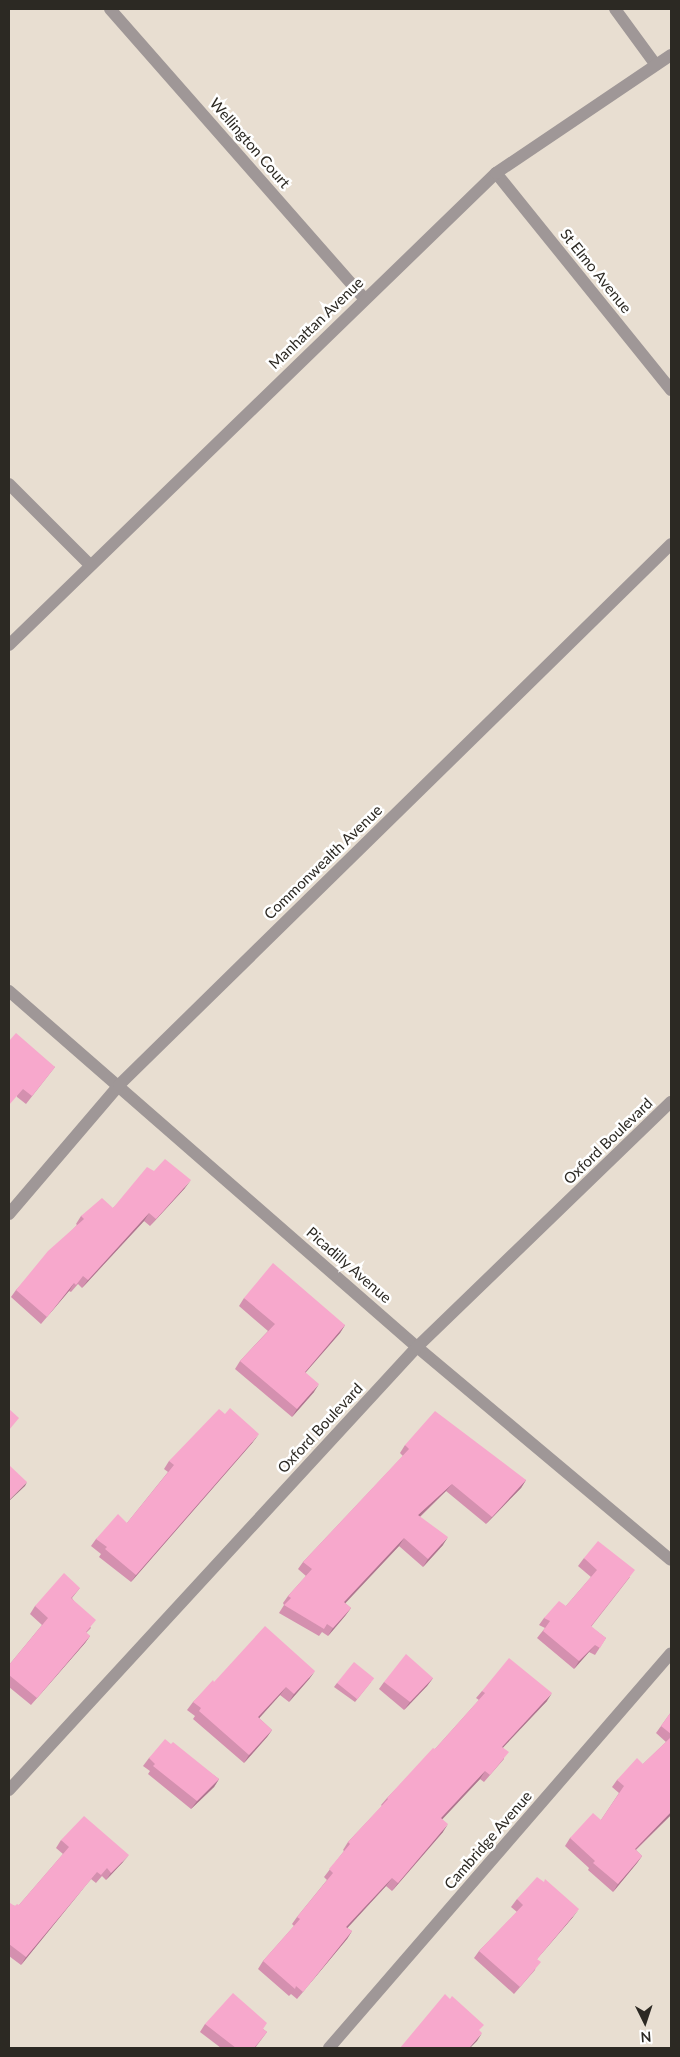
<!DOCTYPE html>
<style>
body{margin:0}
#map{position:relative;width:680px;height:2057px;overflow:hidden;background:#e8ded1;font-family:Lato,sans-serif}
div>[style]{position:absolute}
.minor>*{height:12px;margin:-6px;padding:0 6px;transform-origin:6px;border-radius:6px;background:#9f9797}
.wall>*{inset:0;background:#d490af}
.shaded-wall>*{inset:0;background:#ad768f}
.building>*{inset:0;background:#f7a8cc;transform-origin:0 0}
span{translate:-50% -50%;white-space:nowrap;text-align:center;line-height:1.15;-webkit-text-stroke:5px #fff;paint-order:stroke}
.street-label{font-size:15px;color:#2c2923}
.frame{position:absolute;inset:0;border:10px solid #2c2923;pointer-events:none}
.north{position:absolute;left:620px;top:1997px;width:50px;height:50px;-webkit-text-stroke:4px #fff;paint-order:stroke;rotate:176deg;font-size:14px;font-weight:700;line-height:20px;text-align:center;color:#2c2923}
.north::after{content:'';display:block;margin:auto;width:18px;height:22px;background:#2c2923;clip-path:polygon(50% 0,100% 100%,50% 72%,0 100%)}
</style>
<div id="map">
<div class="minor">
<div style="left:110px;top:9px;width:386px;rotate:48.7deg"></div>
<div style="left:615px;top:9px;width:69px;rotate:53.8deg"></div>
<div style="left:496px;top:173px;width:279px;rotate:51.1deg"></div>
<div style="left:9px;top:484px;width:115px;rotate:45deg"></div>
<div style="left:9px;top:645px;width:678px;rotate:-44.1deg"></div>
<div style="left:496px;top:173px;width:211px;rotate:-34deg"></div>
<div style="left:9px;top:991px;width:541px;rotate:41.11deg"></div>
<div style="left:417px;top:1347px;width:331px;rotate:40deg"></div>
<div style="left:9px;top:1214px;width:170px;rotate:-49.5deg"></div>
<div style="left:119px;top:1085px;width:773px;rotate:-44.42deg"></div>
<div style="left:9px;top:1790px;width:602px;rotate:-47.36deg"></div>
<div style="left:417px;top:1347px;width:353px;rotate:-44deg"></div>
<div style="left:329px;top:2048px;width:522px;rotate:-49.11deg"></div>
</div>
<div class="wall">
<div style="clip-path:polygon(9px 1041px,55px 1067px,26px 1104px,17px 1097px)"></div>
<div style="clip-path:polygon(154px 1171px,185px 1188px,150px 1226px,144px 1221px,82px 1288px,78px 1284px,71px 1292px,69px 1291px,41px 1324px,11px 1297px,16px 1290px,77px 1225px,76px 1224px,81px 1216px,113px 1208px)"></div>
<div style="clip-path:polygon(244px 1298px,345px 1325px,340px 1333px,305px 1373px,314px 1392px,292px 1417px,235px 1369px,240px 1361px,268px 1331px,239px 1306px)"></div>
<div style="clip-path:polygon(253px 1442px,131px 1582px,99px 1557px,101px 1554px,91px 1546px,96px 1539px,127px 1523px,168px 1472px,164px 1469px,169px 1461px)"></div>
<div style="clip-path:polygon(405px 1445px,526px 1480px,521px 1488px,486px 1524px,446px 1491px,420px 1517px,443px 1545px,423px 1567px,399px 1546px,345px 1603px,351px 1608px,345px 1616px,328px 1636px,322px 1632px,319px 1636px,279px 1613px,284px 1605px,283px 1603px,288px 1596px,306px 1576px,298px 1569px,303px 1562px,403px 1456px,400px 1453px)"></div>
<div style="clip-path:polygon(584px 1558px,630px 1577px,591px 1627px,606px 1638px,595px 1655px,589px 1652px,574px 1669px,537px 1638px,545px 1628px,539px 1625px,544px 1618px,566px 1606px,591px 1577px,578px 1566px)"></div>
<div style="clip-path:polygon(80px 1588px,72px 1598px,91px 1628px,86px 1633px,90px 1636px,85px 1643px,31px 1705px,9px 1687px,9px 1665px,42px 1625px,30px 1614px,35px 1606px)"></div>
<div style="clip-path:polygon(310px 1678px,289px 1702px,280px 1695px,259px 1718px,272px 1730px,267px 1737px,244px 1763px,193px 1719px,195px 1716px,187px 1710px,193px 1702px,214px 1682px)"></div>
<div style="clip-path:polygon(433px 1678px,427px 1686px,404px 1710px,379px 1689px,384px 1682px)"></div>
<div style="clip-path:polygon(371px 1682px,355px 1702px,334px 1687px,337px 1683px)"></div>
<div style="clip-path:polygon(482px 1691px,547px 1701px,503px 1747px,504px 1759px,484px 1782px,480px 1779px,442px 1819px,443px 1832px,392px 1891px,386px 1886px,347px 1928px,352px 1931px,347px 1939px,297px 1999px,291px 1994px,289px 1996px,258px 1969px,263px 1961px,294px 1926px,292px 1924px,297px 1917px,327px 1880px,324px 1877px,344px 1851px,343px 1850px,348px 1842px,382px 1806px,381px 1805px,387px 1798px,435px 1749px,479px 1700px,476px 1698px)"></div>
<div style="clip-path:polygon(671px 1712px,671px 1815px,636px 1850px,642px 1856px,637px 1863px,613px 1892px,588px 1870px,589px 1868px,565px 1846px,570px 1838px,601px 1820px,619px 1793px,612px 1787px,617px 1780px,643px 1764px,666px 1742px,656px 1733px)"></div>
<div style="clip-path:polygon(171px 1744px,219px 1779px,214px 1787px,191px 1809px,148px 1774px,150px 1771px,143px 1766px,149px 1758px)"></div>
<div style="clip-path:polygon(61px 1840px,123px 1862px,106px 1880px,102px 1876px,96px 1883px,91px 1879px,21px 1965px,9px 1956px,9px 1904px,15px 1906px,19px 1905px,63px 1854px,56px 1848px)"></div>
<div style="clip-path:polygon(517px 1899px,573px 1917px,537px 1959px,535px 1970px,514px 1994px,474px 1958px,479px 1951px,517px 1912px,511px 1907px)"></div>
<div style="clip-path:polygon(205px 2024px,263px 2029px,267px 2032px,255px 2048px,221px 2048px,200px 2032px)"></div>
</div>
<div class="shaded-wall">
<div style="clip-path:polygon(191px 1180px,185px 1188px,150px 1226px,156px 1219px)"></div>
<div style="clip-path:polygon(149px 1213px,144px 1221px,82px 1288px,88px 1280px)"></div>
<div style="clip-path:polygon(74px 1283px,69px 1291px,41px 1324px,47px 1317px)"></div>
<div style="clip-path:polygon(345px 1325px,340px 1333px,299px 1380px,305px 1372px)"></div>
<div style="clip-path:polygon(319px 1384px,314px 1392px,292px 1417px,297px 1409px)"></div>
<div style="clip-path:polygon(259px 1434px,253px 1442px,131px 1582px,136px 1575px)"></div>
<div style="clip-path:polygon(526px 1480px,521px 1488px,486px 1524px,492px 1517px)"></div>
<div style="clip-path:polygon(27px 1482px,25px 1486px,9px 1501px,9px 1500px)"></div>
<div style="clip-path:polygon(452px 1484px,446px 1491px,413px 1523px,418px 1515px)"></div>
<div style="clip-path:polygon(448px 1537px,443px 1545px,423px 1567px,428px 1559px)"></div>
<div style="clip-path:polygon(404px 1538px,399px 1546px,339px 1610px,344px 1602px)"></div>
<div style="clip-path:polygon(351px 1608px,345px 1616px,328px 1636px,333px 1628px)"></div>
<div style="clip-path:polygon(90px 1636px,85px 1643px,31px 1705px,37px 1698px)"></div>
<div style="clip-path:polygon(595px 1645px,589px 1652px,574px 1669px,579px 1661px)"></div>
<div style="clip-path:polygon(315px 1671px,310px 1678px,289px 1702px,294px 1694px)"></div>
<div style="clip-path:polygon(433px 1678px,427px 1686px,404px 1710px,410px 1702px)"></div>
<div style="clip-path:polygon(286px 1687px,280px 1695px,253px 1725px,258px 1717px)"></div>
<div style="clip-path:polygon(552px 1693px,547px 1701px,497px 1754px,502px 1747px)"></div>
<div style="clip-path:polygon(272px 1730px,267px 1737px,244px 1763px,249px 1755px)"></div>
<div style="clip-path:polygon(485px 1771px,480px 1779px,436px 1826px,441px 1818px)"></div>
<div style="clip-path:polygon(219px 1779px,214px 1787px,191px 1809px,197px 1801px)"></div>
<div style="clip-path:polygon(671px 1812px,671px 1815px,629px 1856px,635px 1849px)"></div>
<div style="clip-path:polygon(448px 1824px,443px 1832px,392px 1891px,398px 1883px)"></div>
<div style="clip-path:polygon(129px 1855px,123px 1862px,106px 1880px,111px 1873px)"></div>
<div style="clip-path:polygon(642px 1856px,637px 1863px,613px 1892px,618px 1884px)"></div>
<div style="clip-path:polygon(97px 1872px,91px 1879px,21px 1965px,26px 1957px)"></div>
<div style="clip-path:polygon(392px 1878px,386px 1886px,341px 1935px,346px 1927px)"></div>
<div style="clip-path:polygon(579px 1909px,573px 1917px,531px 1966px,537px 1959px)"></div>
<div style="clip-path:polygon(352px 1931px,347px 1939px,297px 1999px,303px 1992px)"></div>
<div style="clip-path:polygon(482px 2033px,477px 2041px,470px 2048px,469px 2048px)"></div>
</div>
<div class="building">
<div style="clip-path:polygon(16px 1033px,55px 1067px,32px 1096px,23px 1089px,9px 1105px,9px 1041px)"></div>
<div style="clip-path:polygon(165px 1159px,191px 1180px,156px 1219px,149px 1213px,88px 1280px,83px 1276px,76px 1285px,74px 1283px,47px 1317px,16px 1290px,48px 1251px,84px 1219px,81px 1216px,102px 1198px,113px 1208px,147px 1167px,154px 1171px)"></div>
<div style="clip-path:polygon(273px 1263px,345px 1325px,305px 1372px,319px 1384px,297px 1409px,240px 1361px,275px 1324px,244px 1298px)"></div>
<div style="clip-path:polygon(230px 1408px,259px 1434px,136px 1575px,105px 1549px,107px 1547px,96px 1539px,118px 1514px,127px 1523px,174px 1465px,169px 1461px,219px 1409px,225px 1414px)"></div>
<div style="clip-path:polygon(9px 1409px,19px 1418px,9px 1430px)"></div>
<div style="clip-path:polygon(435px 1411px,526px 1480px,492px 1517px,452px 1484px,418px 1515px,448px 1537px,428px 1559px,404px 1538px,344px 1602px,351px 1608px,333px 1628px,327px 1624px,324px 1629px,284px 1605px,291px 1598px,288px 1596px,312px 1569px,303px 1562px,409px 1449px,405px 1445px)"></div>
<div style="clip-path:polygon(9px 1465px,27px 1482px,9px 1500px)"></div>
<div style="clip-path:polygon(598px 1541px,635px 1570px,591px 1626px,606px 1638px,600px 1648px,595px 1645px,579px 1661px,543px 1631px,550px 1621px,544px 1618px,559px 1601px,566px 1606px,597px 1570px,584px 1558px)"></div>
<div style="clip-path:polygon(64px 1573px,80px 1588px,71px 1598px,96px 1620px,86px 1632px,90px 1636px,37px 1698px,9px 1675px,9px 1665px,48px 1618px,35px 1606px)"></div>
<div style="clip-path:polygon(265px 1626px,315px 1671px,294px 1694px,286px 1687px,258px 1717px,272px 1730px,249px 1755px,199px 1711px,201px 1708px,193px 1702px,213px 1680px,214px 1682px)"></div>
<div style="clip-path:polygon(406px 1654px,433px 1678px,410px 1702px,384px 1682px)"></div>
<div style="clip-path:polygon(509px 1658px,552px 1693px,502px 1747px,509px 1752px,490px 1775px,485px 1771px,441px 1818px,448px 1824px,398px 1883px,392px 1878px,346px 1927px,352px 1931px,303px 1992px,296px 1986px,295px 1989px,263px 1961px,300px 1919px,297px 1917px,333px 1873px,329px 1869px,350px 1844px,348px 1842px,388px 1799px,387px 1798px,433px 1748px,435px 1749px,485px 1693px,482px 1691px)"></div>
<div style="left:354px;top:1662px;width:26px;height:27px;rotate:39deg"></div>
<div style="clip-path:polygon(671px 1712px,671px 1734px,661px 1726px)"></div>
<div style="clip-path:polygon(671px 1737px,671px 1812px,635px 1849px,642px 1856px,618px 1884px,593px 1863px,595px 1861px,570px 1838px,593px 1813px,601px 1820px,624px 1786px,617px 1780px,637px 1758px,643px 1764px)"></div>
<div style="clip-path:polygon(165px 1739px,171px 1744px,173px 1742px,219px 1779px,197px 1801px,153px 1766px,155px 1764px,149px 1758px)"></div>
<div style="clip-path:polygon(84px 1816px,129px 1855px,111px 1873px,107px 1868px,101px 1875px,97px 1872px,26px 1957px,9px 1944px,9px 1904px,10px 1903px,15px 1906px,17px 1904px,19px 1905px,69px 1847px,61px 1840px)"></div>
<div style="clip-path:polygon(537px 1877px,544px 1882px,545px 1879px,579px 1909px,537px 1959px,541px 1962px,520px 1987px,479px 1951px,523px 1905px,517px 1899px)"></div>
<div style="clip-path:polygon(233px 1993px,267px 2023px,263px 2029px,267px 2032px,254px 2048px,245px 2048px,244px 2047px,243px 2048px,236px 2048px,205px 2024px)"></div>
<div style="clip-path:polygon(445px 1994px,450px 1999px,452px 1996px,484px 2025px,479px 2030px,482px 2033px,469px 2048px,400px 2048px)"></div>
</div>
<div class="street-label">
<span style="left:250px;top:143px;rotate:49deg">Wellington Court</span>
<span style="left:596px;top:271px;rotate:51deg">St Elmo Avenue</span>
<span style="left:316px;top:323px;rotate:-44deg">Manhattan Avenue</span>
<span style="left:323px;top:862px;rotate:-44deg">Commonwealth Avenue</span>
<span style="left:608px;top:1141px;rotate:-44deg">Oxford Boulevard</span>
<span style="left:349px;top:1265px;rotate:41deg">Picadilly Avenue</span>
<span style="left:320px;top:1428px;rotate:-47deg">Oxford Boulevard</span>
<span style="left:488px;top:1840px;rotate:-49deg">Cambridge Avenue</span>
</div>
<div class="frame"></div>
<div class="north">N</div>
</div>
